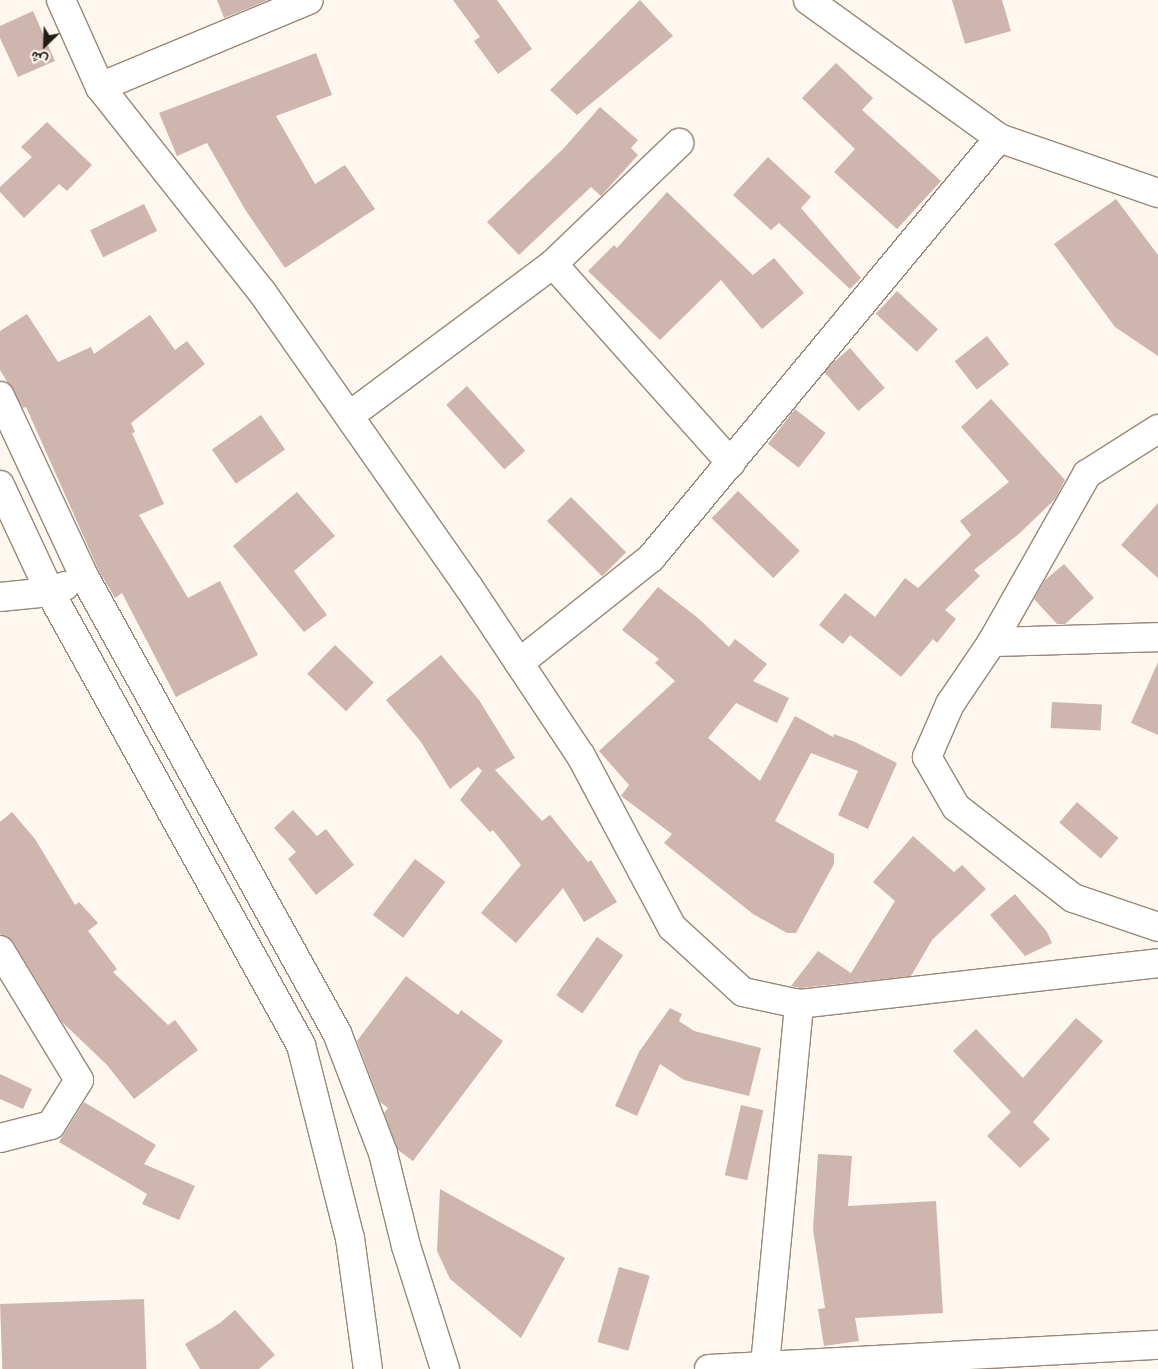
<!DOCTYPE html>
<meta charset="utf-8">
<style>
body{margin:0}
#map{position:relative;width:1158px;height:1369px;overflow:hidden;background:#fef7ef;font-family:"Space Grotesk",Vazirmatn,sans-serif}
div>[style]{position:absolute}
.building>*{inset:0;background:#ceb5ad;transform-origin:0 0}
.roads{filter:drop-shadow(1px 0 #988878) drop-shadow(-1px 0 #988878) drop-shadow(0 1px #988878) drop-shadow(0 -1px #988878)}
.street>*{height:28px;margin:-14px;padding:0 14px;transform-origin:14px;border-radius:14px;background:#fff}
.secondary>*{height:28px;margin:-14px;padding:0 14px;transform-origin:14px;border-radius:14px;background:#fff}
span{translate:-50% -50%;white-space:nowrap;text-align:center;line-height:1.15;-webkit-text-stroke:4.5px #fef7ef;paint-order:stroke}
.north{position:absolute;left:20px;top:20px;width:50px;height:50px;-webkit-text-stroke:4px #fef7ef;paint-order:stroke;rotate:204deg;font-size:14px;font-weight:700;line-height:20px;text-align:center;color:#231d16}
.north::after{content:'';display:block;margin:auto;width:18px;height:22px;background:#231d16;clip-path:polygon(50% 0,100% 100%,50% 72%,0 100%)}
</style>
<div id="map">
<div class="building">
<div style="clip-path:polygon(217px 0,268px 0,224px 18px)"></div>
<div style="clip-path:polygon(453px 0,497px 0,532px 49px,498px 74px,474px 41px,480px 37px)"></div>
<div style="clip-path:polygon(640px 0,673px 36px,577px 115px,550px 90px)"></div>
<div style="clip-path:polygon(952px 0,1002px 0,1011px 31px,965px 44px)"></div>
<div style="clip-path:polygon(33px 11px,55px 61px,18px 77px,0 38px,0 26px)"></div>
<div style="clip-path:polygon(316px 53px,332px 95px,276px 116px,315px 184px,345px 165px,375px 209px,285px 268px,246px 211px,207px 143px,177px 156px,159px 113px)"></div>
<div style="clip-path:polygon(836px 63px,873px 98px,862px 110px,941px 181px,897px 229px,834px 172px,855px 149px,802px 98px)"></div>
<div style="clip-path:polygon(600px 107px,638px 140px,631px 148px,638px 155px,601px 196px,591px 187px,519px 255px,487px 222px,564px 148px)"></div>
<div style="clip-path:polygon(47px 122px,92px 165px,67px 191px,59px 184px,24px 218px,0 192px,0 187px,32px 157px,21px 147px)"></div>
<div style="clip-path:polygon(768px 157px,811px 197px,801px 208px,861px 278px,850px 289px,779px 223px,771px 230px,733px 195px)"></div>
<div style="clip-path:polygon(667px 192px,753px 275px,774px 258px,804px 293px,762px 329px,721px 280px,660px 340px,588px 271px,614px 245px,617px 248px)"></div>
<div style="clip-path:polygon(1116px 199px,1158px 255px,1158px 356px,1115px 327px,1054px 244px)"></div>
<div style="left:144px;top:204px;width:30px;height:60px;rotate:64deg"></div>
<div style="left:897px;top:291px;width:56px;height:31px;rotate:43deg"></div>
<div style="clip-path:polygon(27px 314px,58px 362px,91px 347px,94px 354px,150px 315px,175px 350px,187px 341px,205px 364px,131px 423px,135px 432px,132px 433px,164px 504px,139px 515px,188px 598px,220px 581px,258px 655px,176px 697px,122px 593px,115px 598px,99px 571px,26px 407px,23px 408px,0 370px,0 331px)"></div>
<div style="left:987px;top:336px;width:36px;height:41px;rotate:52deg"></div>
<div style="left:850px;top:348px;width:53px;height:35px;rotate:49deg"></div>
<div style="left:467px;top:386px;width:87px;height:28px;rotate:48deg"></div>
<div style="clip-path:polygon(991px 399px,1065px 480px,1055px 499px,1021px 532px,974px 570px,980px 576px,945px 610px,956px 619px,937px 643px,933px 639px,901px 677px,850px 635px,843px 644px,819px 625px,845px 593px,875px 617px,905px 578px,918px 588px,971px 535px,960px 521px,1009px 482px,961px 427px)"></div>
<div style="left:795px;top:409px;width:39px;height:44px;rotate:38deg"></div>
<div style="left:261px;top:415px;width:42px;height:60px;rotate:55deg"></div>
<div style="left:738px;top:491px;width:86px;height:38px;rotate:44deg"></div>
<div style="clip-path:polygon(297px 492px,335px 536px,294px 571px,327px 615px,304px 632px,233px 546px)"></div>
<div style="left:571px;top:497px;width:78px;height:34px;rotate:45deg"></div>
<div style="clip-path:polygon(1158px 503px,1158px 578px,1121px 545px)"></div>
<div style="clip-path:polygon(1064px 564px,1094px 598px,1065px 624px,1057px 624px,1034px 599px,1045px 580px)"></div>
<div style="clip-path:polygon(658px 587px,698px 618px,729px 647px,735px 639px,767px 664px,753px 681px,789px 698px,777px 723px,736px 703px,708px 738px,760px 781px,795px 716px,833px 737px,834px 734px,855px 742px,897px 763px,868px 829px,838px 815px,858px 771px,811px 753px,775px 821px,834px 854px,834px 864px,796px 933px,787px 933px,753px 914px,664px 843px,672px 834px,621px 796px,629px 785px,599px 751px,675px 681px,655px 663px,659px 659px,622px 630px)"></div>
<div style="left:335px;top:645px;width:54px;height:40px;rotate:44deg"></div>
<div style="clip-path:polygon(441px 655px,479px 700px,515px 758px,495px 770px,542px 821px,550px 815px,588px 862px,591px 860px,617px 902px,584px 922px,563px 888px,516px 943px,481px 913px,521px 865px,493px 830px,490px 832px,460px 800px,482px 771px,478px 767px,450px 789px,421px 742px,386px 700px)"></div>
<div style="clip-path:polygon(1158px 662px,1158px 735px,1131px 723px)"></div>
<div style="left:1052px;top:702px;width:50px;height:26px;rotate:3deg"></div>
<div style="left:1077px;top:802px;width:55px;height:27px;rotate:41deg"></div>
<div style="clip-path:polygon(293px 810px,317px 836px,326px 829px,354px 865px,316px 895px,288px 859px,296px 852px,274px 828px)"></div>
<div style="clip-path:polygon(12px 812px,35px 839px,75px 905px,79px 902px,98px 923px,88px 931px,117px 969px,113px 972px,168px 1025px,175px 1020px,198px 1050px,134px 1099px,107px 1065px,62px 1022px,13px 942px,0 934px,0 822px)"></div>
<div style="clip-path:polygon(913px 836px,954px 872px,962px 865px,986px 889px,932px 940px,911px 976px,800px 988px,791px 986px,818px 951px,851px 973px,895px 901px,873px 882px)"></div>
<div style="left:415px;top:859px;width:38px;height:70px;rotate:37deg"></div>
<div style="clip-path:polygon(1015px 894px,1047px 932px,1052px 943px,1025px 956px,990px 915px)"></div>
<div style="left:597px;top:937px;width:32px;height:71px;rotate:35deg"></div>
<div style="clip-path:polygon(406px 976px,458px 1015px,461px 1010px,503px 1041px,413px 1161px,398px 1150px,384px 1113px,388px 1108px,380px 1102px,357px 1041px)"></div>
<div style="clip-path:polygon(670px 1008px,682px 1014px,679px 1021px,694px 1031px,761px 1048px,749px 1096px,684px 1080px,660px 1064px,637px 1116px,615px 1106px,639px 1052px)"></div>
<div style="clip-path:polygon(1076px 1018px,1103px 1041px,1033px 1122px,1050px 1139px,1020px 1168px,987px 1136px,1011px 1112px,953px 1051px,976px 1029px,1023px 1078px)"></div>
<div style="clip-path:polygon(0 1074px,32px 1089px,23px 1109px,0 1099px)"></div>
<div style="clip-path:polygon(84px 1102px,156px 1145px,144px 1164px,195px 1186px,179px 1220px,142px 1204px,147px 1194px,59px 1142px)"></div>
<div style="left:741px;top:1105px;width:23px;height:72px;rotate:13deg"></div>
<div style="clip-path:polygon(818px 1154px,852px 1156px,848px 1206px,936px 1201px,943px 1313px,855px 1318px,859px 1341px,824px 1346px,818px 1309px,825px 1308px,813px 1229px)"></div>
<div style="clip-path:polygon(440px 1189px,565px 1258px,521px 1338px,450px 1279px,437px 1251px)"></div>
<div style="left:619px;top:1267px;width:32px;height:78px;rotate:16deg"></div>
<div style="left:144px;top:1299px;width:70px;height:144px;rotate:88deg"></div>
<div style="clip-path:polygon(235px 1310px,275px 1355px,259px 1369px,200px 1369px,185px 1344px,220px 1323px)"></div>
</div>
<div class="roads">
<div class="street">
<div style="left:61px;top:0;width:95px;rotate:65.9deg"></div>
<div style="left:100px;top:87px;width:261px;rotate:51.7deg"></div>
<div style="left:262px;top:292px;width:359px;rotate:55deg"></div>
<div style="left:468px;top:586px;width:204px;rotate:56.4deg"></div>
<div style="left:581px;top:756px;width:194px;rotate:62deg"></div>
<div style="left:672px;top:927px;width:96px;rotate:42.5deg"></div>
<div style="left:743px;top:992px;width:57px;rotate:12.1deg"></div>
<div style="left:799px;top:1004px;width:361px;rotate:-6.5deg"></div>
<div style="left:100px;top:87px;width:226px;rotate:-22.6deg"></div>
<div style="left:553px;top:264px;width:267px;rotate:48.2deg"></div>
<div style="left:0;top:396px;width:201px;rotate:65deg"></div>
<div style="left:85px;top:578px;width:520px;rotate:61.02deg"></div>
<div style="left:337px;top:1033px;width:129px;rotate:69deg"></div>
<div style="left:383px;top:1153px;width:96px;rotate:76.1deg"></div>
<div style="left:406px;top:1246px;width:129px;rotate:72.4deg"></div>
<div style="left:349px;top:416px;width:254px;rotate:-36.7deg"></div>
<div style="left:553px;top:264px;width:175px;rotate:-43.8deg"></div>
<div style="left:1158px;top:429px;width:84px;rotate:147.6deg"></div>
<div style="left:1087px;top:474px;width:193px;rotate:119.5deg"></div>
<div style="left:992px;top:642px;width:75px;rotate:124.1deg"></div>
<div style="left:950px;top:704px;width:58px;rotate:113.5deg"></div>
<div style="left:927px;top:757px;width:58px;rotate:59.9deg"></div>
<div style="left:956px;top:807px;width:148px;rotate:37.9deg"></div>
<div style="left:1073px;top:898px;width:90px;rotate:18.8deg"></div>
<div style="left:0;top:485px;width:118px;rotate:65deg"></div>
<div style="left:50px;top:592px;width:518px;rotate:61.01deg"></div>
<div style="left:301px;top:1045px;width:199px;rotate:75.8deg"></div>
<div style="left:350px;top:1238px;width:132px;rotate:82.2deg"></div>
<div style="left:0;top:597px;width:50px;rotate:-5.7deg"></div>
<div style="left:50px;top:592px;width:16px;rotate:-22deg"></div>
<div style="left:992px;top:642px;width:166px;rotate:-1.7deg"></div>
<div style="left:519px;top:663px;width:169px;rotate:-38.5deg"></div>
<div style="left:651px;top:558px;width:545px;rotate:-50.36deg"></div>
<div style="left:0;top:950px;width:152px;rotate:58.7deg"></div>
<div style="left:79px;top:1080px;width:53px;rotate:121.9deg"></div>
<div style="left:51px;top:1125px;width:53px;rotate:165.7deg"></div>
<div style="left:765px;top:1365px;width:363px;rotate:-84.6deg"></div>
<div style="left:709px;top:1369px;width:450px;rotate:-3.1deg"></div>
</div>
<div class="secondary">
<div style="left:808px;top:0;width:236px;rotate:35.8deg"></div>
<div style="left:999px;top:138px;width:168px;rotate:19.1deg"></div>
</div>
</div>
<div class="north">ش</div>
</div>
